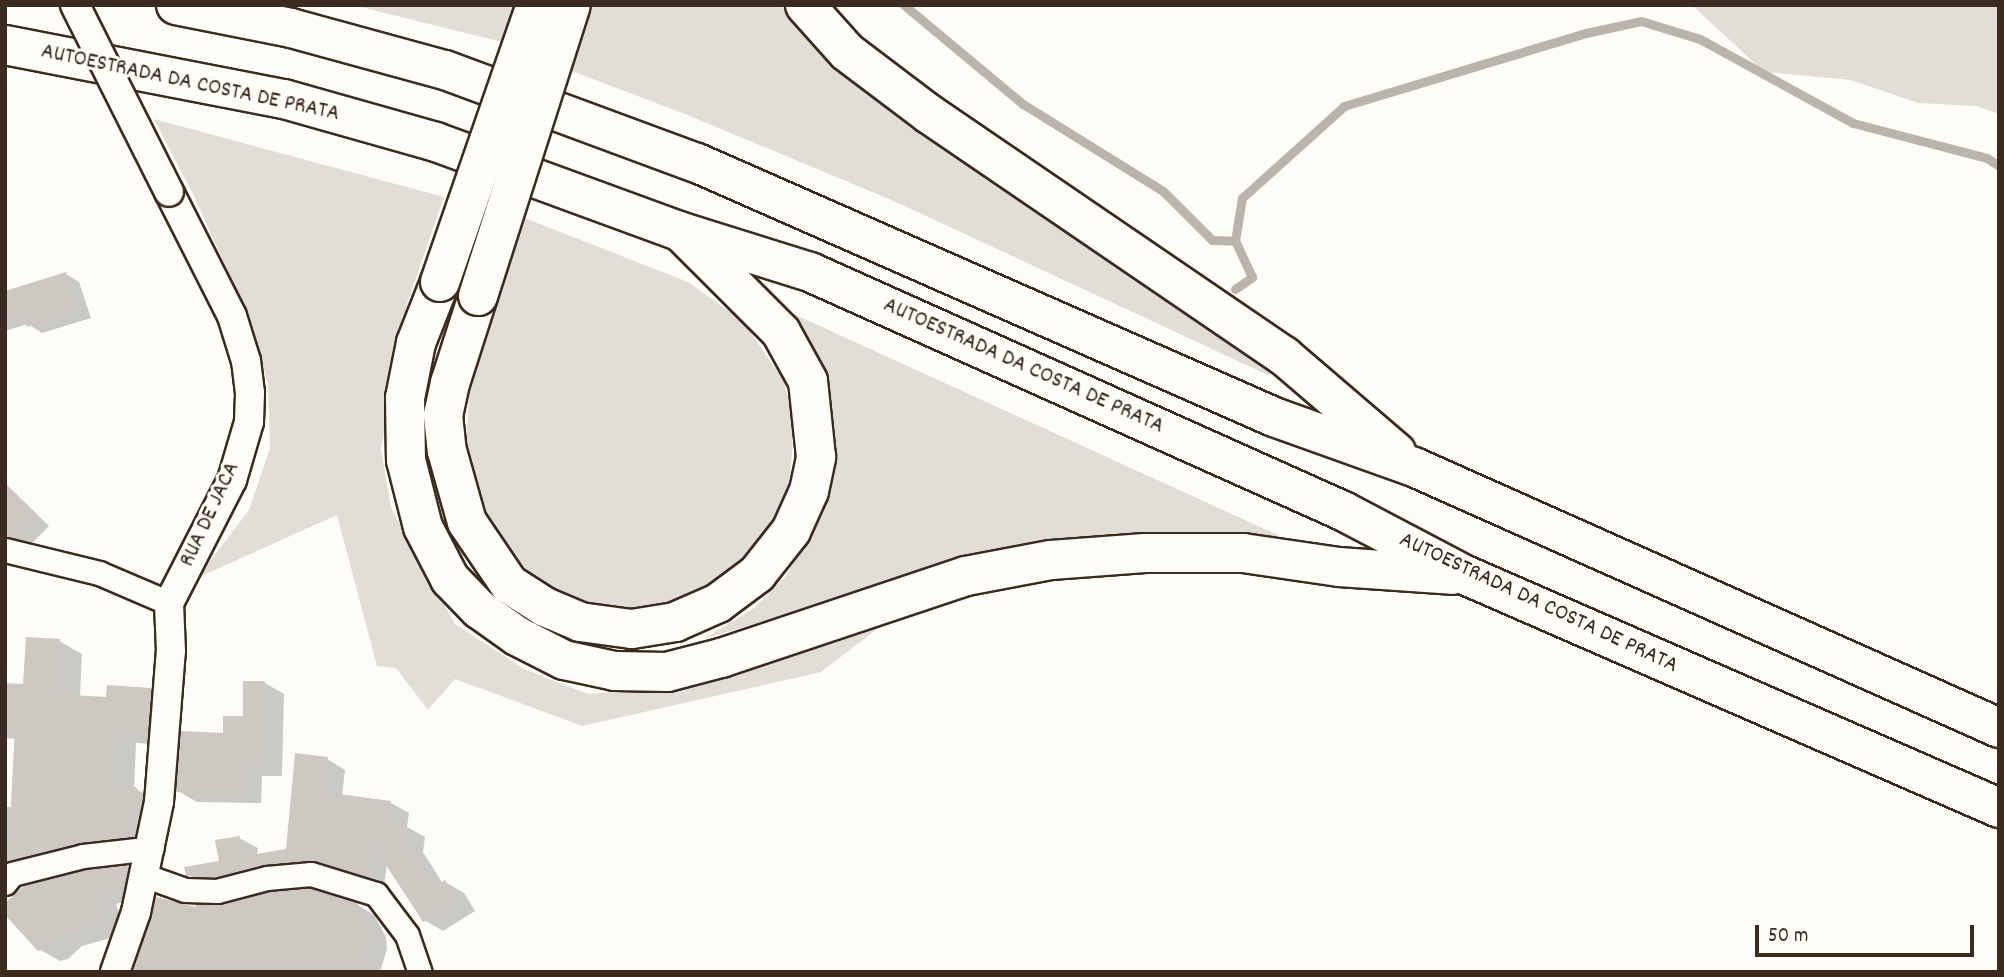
<!DOCTYPE html>
<style>
body{margin:0}
#map{position:relative;width:2004px;height:977px;overflow:hidden;background:#fdfcf7;font-family:Dekko,sans-serif}
div>[style]{position:absolute}
.green>*{inset:0;background:#e1ded7}
.shadow>*{inset:0;background:#0003}
.stream>*{height:9px;margin:-4.5px;padding:0 4.5px;transform-origin:4.5px;border-radius:4.5px;background:#bbb4ad}
.building>*{inset:0;background:#cdc8c2}
.roads{filter:drop-shadow(2px 0 #3b2a1e) drop-shadow(-2px 0 #3b2a1e) drop-shadow(0 2px #3b2a1e) drop-shadow(0 -2px #3b2a1e)}
.minor>*{height:23px;margin:-11.5px;padding:0 11.5px;transform-origin:11.5px;border-radius:11.5px;background:#fdfcf7}
.tertiary>*{height:28px;margin:-14px;padding:0 14px;transform-origin:14px;border-radius:14px;background:#fdfcf7}
.motorway>*{height:38px;margin:-19px;padding:0 19px;transform-origin:19px;border-radius:19px;background:#fdfcf7}
.bridges{filter:drop-shadow(2px 0 #3b2a1e) drop-shadow(-2px 0 #3b2a1e) drop-shadow(0 2px #3b2a1e) drop-shadow(0 -2px #3b2a1e)}
.tertiary-bridge>*{height:28px;margin:-14px;padding:0 14px;transform-origin:14px;border-radius:14px;background:#fdfcf7}
.motorway-bridge>*{height:38px;margin:-19px;padding:0 19px;transform-origin:19px;border-radius:19px;background:#fdfcf7}
span{translate:-50% -50%;white-space:nowrap;text-align:center;line-height:1.15;-webkit-text-stroke:6px #fdfcf7;paint-order:stroke}
.street-label{font-size:23px;color:#3b2a1e}
.frame{position:absolute;inset:0;border:7px solid #3b2a1e;pointer-events:none}
.scale{position:absolute;left:1755px;top:925px;width:219px;height:32px;box-sizing:border-box;border:4px solid #3b2a1e;border-top:0;padding-left:9px;font-size:21px;line-height:24px;white-space:nowrap;color:#3b2a1e;-webkit-text-stroke:5px #fdfcf7;paint-order:stroke}
</style>
<div id="map">
<div class="green">
<div style="clip-path:polygon(353px 5px,514px 5px,502px 42px)"></div>
<div style="clip-path:polygon(588px 5px,781px 5px,795px 21px,1268px 367px,1270px 376px,896px 202px,685px 114px,569px 70px)"></div>
<div style="clip-path:polygon(1692px 5px,1999px 5px,1999px 114px,1976px 106px,1918px 103px,1851px 80px,1764px 72px)"></div>
<div style="clip-path:polygon(154px 119px,444px 197px,406px 307px,381px 449px,391px 508px,455px 624px,524px 669px,588px 694px,685px 686px,881px 626px,821px 672px,582px 726px,455px 679px,428px 710px,396px 668px,377px 666px,337px 515px,197px 578px,249px 510px,270px 448px,268px 385px,254px 330px,194px 196px)"></div>
<div style="clip-path:polygon(522px 217px,688px 282px,742px 320px,784px 381px,792px 418px,792px 455px,788px 485px,777px 520px,752px 556px,709px 592px,658px 607px,609px 612px,565px 595px,529px 572px,491px 531px,472px 495px,466px 446px,470px 380px)"></div>
<div style="clip-path:polygon(787px 311px,1280px 536px,1224px 536px,892px 582px,704px 639px,754px 608px,786px 576px,806px 541px,832px 458px,832px 422px,827px 390px)"></div>
</div>
<div class="shadow">
<div style="clip-path:polygon(66px 274px,79px 282px,91px 318px,42px 333px,28px 324px,5px 331px,5px 293px)"></div>
<div style="clip-path:polygon(5px 483px,49px 526px,30px 545px,5px 541px)"></div>
<div style="clip-path:polygon(59px 641px,82px 654px,80px 697px,107px 699px,151px 689px,174px 703px,170px 745px,136px 743px,134px 788px,158px 802px,157px 847px,32px 873px,15px 891px,5px 888px,5px 807px,12px 807px,16px 739px,5px 738px,5px 685px,25px 686px)"></div>
<div style="clip-path:polygon(265px 683px,284px 694px,282px 776px,262px 776px,261px 803px,197px 802px,178px 791px,225px 734px,244px 718px)"></div>
<div style="clip-path:polygon(327px 759px,345px 770px,342px 796px,391px 803px,409px 813px,407px 827px,425px 837px,423px 852px,443px 884px,445px 882px,464px 893px,475px 911px,443px 931px,424px 920px,387px 864px,384px 885px,330px 870px,208px 886px,189px 875px,221px 862px,239px 838px,258px 848px,257px 855px,288px 850px)"></div>
<div style="clip-path:polygon(129px 867px,148px 878px,145px 896px,116px 904px,125px 934px,82px 946px,68px 959px,60px 961px,39px 949px,5px 912px)"></div>
<div style="clip-path:polygon(356px 904px,374px 915px,386px 937px,387px 949px,380px 972px,138px 972px,199px 909px)"></div>
</div>
<div class="stream">
<div style="left:904px;top:5px;width:155px;rotate:39.8deg"></div>
<div style="left:1023px;top:104px;width:165px;rotate:31.9deg"></div>
<div style="left:1163px;top:191px;width:69px;rotate:45deg"></div>
<div style="left:1212px;top:240px;width:23px;rotate:2deg"></div>
<div style="left:1235px;top:289px;width:21px;rotate:-35deg"></div>
<div style="left:1252px;top:277px;width:40px;rotate:-115deg"></div>
<div style="left:1235px;top:241px;width:44px;rotate:-80.8deg"></div>
<div style="left:1242px;top:198px;width:137px;rotate:-42deg"></div>
<div style="left:1344px;top:106px;width:253px;rotate:-16.8deg"></div>
<div style="left:1586px;top:33px;width:56px;rotate:-12.3deg"></div>
<div style="left:1641px;top:21px;width:62px;rotate:17deg"></div>
<div style="left:1700px;top:39px;width:175px;rotate:28.8deg"></div>
<div style="left:1853px;top:123px;width:138px;rotate:14.6deg"></div>
<div style="left:1987px;top:158px;width:14px;rotate:34deg"></div>
</div>
<div class="building">
<div style="clip-path:polygon(66px 272px,78px 311px,27px 327px,23px 314px,5px 320px,5px 291px)"></div>
<div style="clip-path:polygon(5px 485px,37px 518px,16px 538px,5px 536px)"></div>
<div style="clip-path:polygon(26px 637px,60px 639px,57px 694px,106px 697px,107px 685px,151px 688px,148px 733px,114px 731px,111px 786px,136px 787px,142px 797px,135px 809px,132px 836px,80px 842px,20px 858px,8px 857px,15px 728px,5px 728px,5px 683px,23px 684px)"></div>
<div style="clip-path:polygon(243px 681px,265px 681px,263px 766px,243px 766px,242px 793px,176px 792px,181px 731px,223px 733px,223px 716px,243px 716px)"></div>
<div style="clip-path:polygon(295px 753px,328px 757px,323px 792px,391px 801px,388px 822px,407px 825px,405px 841px,435px 887px,445px 880px,458px 900px,423px 922px,371px 842px,366px 876px,310px 860px,266px 864px,215px 877px,186px 876px,184px 867px,219px 861px,215px 840px,240px 836px,239px 857px,286px 849px)"></div>
<div style="clip-path:polygon(129px 865px,125px 885px,97px 893px,105px 923px,61px 935px,47px 948px,38px 951px,5px 915px,5px 903px,25px 885px,86px 870px)"></div>
<div style="clip-path:polygon(310px 888px,357px 903px,369px 925px,370px 938px,360px 972px,133px 972px,156px 897px,196px 907px,195px 904px,221px 905px,269px 892px)"></div>
</div>
<div class="roads">
<div class="minor">
<div style="left:5px;top:550px;width:97px;rotate:13.7deg"></div>
<div style="left:99px;top:573px;width:76px;rotate:23.2deg"></div>
<div style="left:146px;top:876px;width:41px;rotate:19.7deg"></div>
<div style="left:185px;top:890px;width:32px;rotate:2deg"></div>
<div style="left:217px;top:891px;width:52px;rotate:-14.6deg"></div>
<div style="left:267px;top:878px;width:44px;rotate:-5.2deg"></div>
<div style="left:311px;top:874px;width:68px;rotate:17.1deg"></div>
<div style="left:376px;top:894px;width:51px;rotate:52.9deg"></div>
<div style="left:407px;top:935px;width:39px;rotate:71deg"></div>
<div style="left:5px;top:883px;width:11px;rotate:-52deg"></div>
<div style="left:12px;top:874px;width:73px;rotate:-14.2deg"></div>
<div style="left:83px;top:856px;width:69px;rotate:-6.6deg"></div>
</div>
<div class="tertiary">
<div style="left:115px;top:972px;width:64px;rotate:-70.7deg"></div>
<div style="left:136px;top:912px;width:112px;rotate:-78.2deg"></div>
<div style="left:159px;top:802px;width:151px;rotate:-85.5deg"></div>
<div style="left:171px;top:651px;width:48px;rotate:-92.4deg"></div>
<div style="left:169px;top:603px;width:138px;rotate:-62.9deg"></div>
<div style="left:232px;top:480px;width:60px;rotate:-73.7deg"></div>
<div style="left:249px;top:422px;width:29px;rotate:-88deg"></div>
<div style="left:250px;top:393px;width:32px;rotate:-97deg"></div>
<div style="left:246px;top:361px;width:47px;rotate:-107.3deg"></div>
<div style="left:232px;top:316px;width:139px;rotate:-116.9deg"></div>
</div>
<div class="motorway">
<div style="left:176px;top:5px;width:117px;rotate:11.3deg"></div>
<div style="left:291px;top:28px;width:160px;rotate:15.3deg"></div>
<div style="left:445px;top:70px;width:269px;rotate:20.3deg"></div>
<div style="left:697px;top:163px;width:630px;rotate:23.76deg"></div>
<div style="left:1274px;top:417px;width:149px;rotate:19.7deg"></div>
<div style="left:1414px;top:467px;width:641px;rotate:24.04deg"></div>
<div style="left:805px;top:5px;width:63px;rotate:48.2deg"></div>
<div style="left:847px;top:52px;width:103px;rotate:37.1deg"></div>
<div style="left:929px;top:114px;width:430px;rotate:34.3deg"></div>
<div style="left:1284px;top:356px;width:148px;rotate:40.6deg"></div>
<div style="left:5px;top:45px;width:284px;rotate:11deg"></div>
<div style="left:284px;top:99px;width:158px;rotate:15.8deg"></div>
<div style="left:436px;top:142px;width:259px;rotate:20.1deg"></div>
<div style="left:679px;top:231px;width:137px;rotate:17.4deg"></div>
<div style="left:810px;top:272px;width:584px;rotate:24.15deg"></div>
<div style="left:1343px;top:511px;width:138px;rotate:27.7deg"></div>
<div style="left:1465px;top:575px;width:583px;rotate:23.57deg"></div>
<div style="left:440px;top:282px;width:66px;rotate:111.5deg"></div>
<div style="left:416px;top:343px;width:56px;rotate:101.3deg"></div>
<div style="left:405px;top:398px;width:62px;rotate:89.1deg"></div>
<div style="left:406px;top:460px;width:69px;rotate:75.8deg"></div>
<div style="left:423px;top:527px;width:59px;rotate:62.6deg"></div>
<div style="left:450px;top:579px;width:42px;rotate:46deg"></div>
<div style="left:479px;top:609px;width:47px;rotate:35.4deg"></div>
<div style="left:517px;top:636px;width:53px;rotate:27.1deg"></div>
<div style="left:564px;top:660px;width:52px;rotate:12.2deg"></div>
<div style="left:615px;top:671px;width:52px;rotate:1.1deg"></div>
<div style="left:667px;top:672px;width:56px;rotate:-14.5deg"></div>
<div style="left:721px;top:658px;width:258px;rotate:-18.5deg"></div>
<div style="left:966px;top:576px;width:86px;rotate:-10.7deg"></div>
<div style="left:1051px;top:560px;width:94px;rotate:-4.3deg"></div>
<div style="left:1145px;top:553px;width:98px"></div>
<div style="left:1243px;top:553px;width:97px;rotate:8.3deg"></div>
<div style="left:1339px;top:567px;width:113px;rotate:4deg"></div>
<div style="left:478px;top:296px;width:91px;rotate:107.8deg"></div>
<div style="left:450px;top:383px;width:33px;rotate:102deg"></div>
<div style="left:443px;top:415px;width:36px;rotate:84deg"></div>
<div style="left:447px;top:451px;width:74px;rotate:74.3deg"></div>
<div style="left:467px;top:522px;width:75px;rotate:55.9deg"></div>
<div style="left:509px;top:584px;width:43px;rotate:32.6deg"></div>
<div style="left:545px;top:607px;width:38px;rotate:23deg"></div>
<div style="left:580px;top:622px;width:52px;rotate:7.7deg"></div>
<div style="left:632px;top:629px;width:44px;rotate:-9.2deg"></div>
<div style="left:675px;top:622px;width:47px;rotate:-23.8deg"></div>
<div style="left:718px;top:603px;width:49px;rotate:-36.6deg"></div>
<div style="left:757px;top:574px;width:55px;rotate:-51.7deg"></div>
<div style="left:791px;top:531px;width:44px;rotate:-65.8deg"></div>
<div style="left:809px;top:491px;width:35px;rotate:-78deg"></div>
<div style="left:816px;top:457px;width:76px;rotate:-96deg"></div>
<div style="left:808px;top:381px;width:56px;rotate:-118.9deg"></div>
<div style="left:781px;top:332px;width:134px;rotate:-135deg"></div>
</div>
</div>
<div class="bridges">
<div class="tertiary-bridge">
<div style="left:75px;top:5px;width:209px;rotate:63.3deg"></div>
</div>
<div class="motorway-bridge">
<div style="left:440px;top:282px;width:293px;rotate:-70.9deg"></div>
<div style="left:478px;top:296px;width:305px;rotate:-72.3deg"></div>
</div>
</div>
<div class="street-label">
<span style="left:190px;top:84px;rotate:12deg">AUTOESTRADA DA COSTA DE PRATA</span>
<span style="left:1023px;top:367px;rotate:24deg">AUTOESTRADA DA COSTA DE PRATA</span>
<span style="left:211px;top:515px;rotate:-65deg">RUA DE JACA</span>
<span style="left:1538px;top:604px;rotate:25deg">AUTOESTRADA DA COSTA DE PRATA</span>
</div>
<div class="frame"></div>
<div class="scale">50 m</div>
</div>
